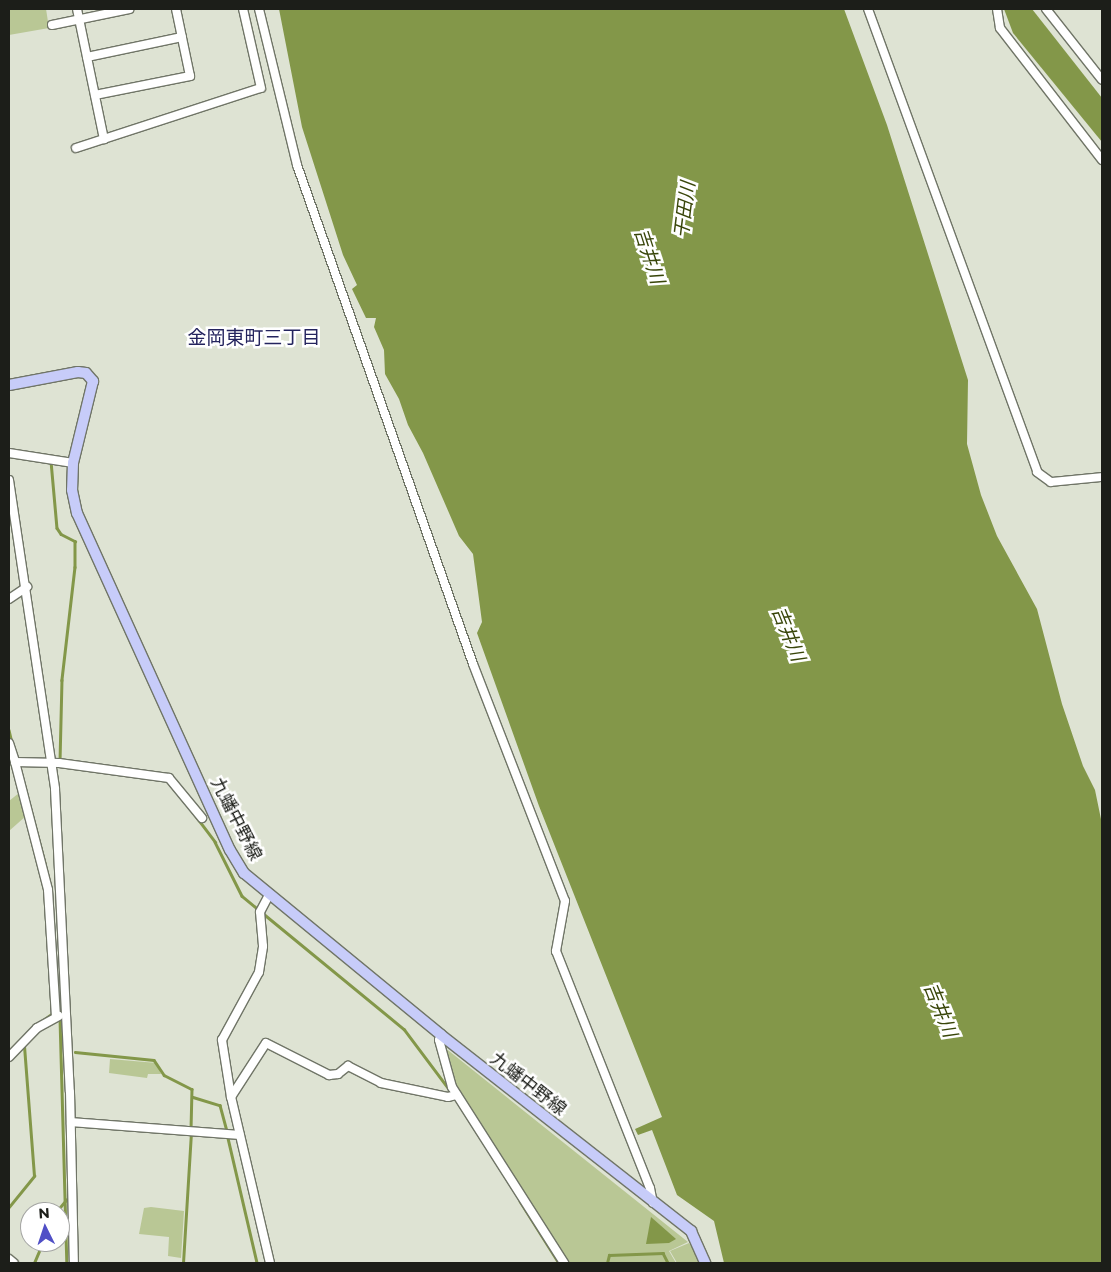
<!DOCTYPE html>
<meta charset="utf-8">
<style>
body{margin:0}
#map{position:relative;width:1111px;height:1272px;overflow:hidden;background:#dee3d3;font-family:Montserrat,"Noto Sans JP",sans-serif}
div>[style]{position:absolute}
.green>*{inset:0;background:#b9c795}
.water>*{inset:0;background:#839749}
.stream>*{height:2.5px;margin:-1.25px;padding:0 1.25px;transform-origin:1.25px;border-radius:1.25px;background:#839749}
.roads{filter:drop-shadow(1px 0 #707567) drop-shadow(-1px 0 #707567) drop-shadow(0 1px #707567) drop-shadow(0 -1px #707567)}
.minor>*{height:8px;margin:-4px;padding:0 4px;transform-origin:4px;border-radius:4px;background:#fff}
.major>*{height:10px;margin:-5px;padding:0 5px;transform-origin:5px;border-radius:5px;background:#c7ccf9}
span{translate:-50% -50%;white-space:nowrap;text-align:center;line-height:1.15;-webkit-text-stroke:5px #fff;paint-order:stroke}
.street-label{font-size:18px;color:#1c1e19}
.water-label{font-size:19px;color:#39460a;font-style:italic}
.neighbourhood-label{font-size:19px;color:#24245e}
.frame{position:absolute;inset:0;border:10px solid #1c1e19;pointer-events:none}
.north{position:absolute;left:20px;top:1202px;width:50px;height:50px;box-sizing:border-box;background:#fff;border:1px solid #a4a5a3;border-radius:50%;rotate:356deg;font-size:14px;font-weight:700;line-height:20px;text-align:center;color:#1c1e19}
.north::after{content:'';display:block;margin:auto;width:18px;height:22px;background:#504fc6;clip-path:polygon(50% 0,100% 100%,50% 72%,0 100%)}
</style>
<div id="map">
<div class="green">
<div style="clip-path:polygon(9px 9px,46px 9px,49px 28px,9px 35px)"></div>
<div style="clip-path:polygon(19px 793px,26px 816px,9px 831px,9px 801px)"></div>
<div style="clip-path:polygon(444px 1047px,688px 1242px,669px 1251px,676px 1263px,567px 1263px,453px 1084px)"></div>
<div style="clip-path:polygon(110px 1059px,157px 1063px,161px 1074px,148px 1074px,147px 1078px,109px 1073px)"></div>
<div style="clip-path:polygon(151px 1207px,184px 1211px,181px 1258px,168px 1256px,169px 1237px,139px 1234px,144px 1208px)"></div>
<div style="clip-path:polygon(689px 1243px,693px 1249px,694px 1244px,703px 1263px,677px 1263px,670px 1251px)"></div>
</div>
<div class="water">
<div style="clip-path:polygon(279px 9px,844px 9px,887px 125px,968px 380px,967px 444px,981px 495px,997px 536px,1037px 609px,1062px 704px,1083px 766px,1095px 790px,1102px 824px,1102px 1263px,724px 1263px,714px 1221px,677px 1195px,652px 1130px,638px 1135px,635px 1129px,662px 1117px,539px 806px,477px 633px,482px 622px,473px 554px,459px 536px,423px 453px,408px 425px,399px 399px,385px 374px,384px 350px,374px 327px,376px 318px,366px 318px,352px 289px,357px 285px,343px 255px,302px 127px)"></div>
<div style="clip-path:polygon(1004px 9px,1032px 9px,1102px 98px,1102px 142px,1013px 33px)"></div>
<div style="clip-path:polygon(651px 1217px,676px 1239px,669px 1243px,646px 1244px)"></div>
</div>
<div class="stream">
<div style="left:11px;top:450px;width:34px;rotate:8deg"></div>
<div style="left:51px;top:461px;width:67px;rotate:84.9deg"></div>
<div style="left:57px;top:528px;width:7px;rotate:56deg"></div>
<div style="left:61px;top:534px;width:16px;rotate:27deg"></div>
<div style="left:75px;top:541px;width:26px;rotate:90deg"></div>
<div style="left:75px;top:567px;width:114px;rotate:96.6deg"></div>
<div style="left:62px;top:680px;width:81px;rotate:91.4deg"></div>
<div style="left:9px;top:730px;width:13px;rotate:77deg"></div>
<div style="left:24px;top:784px;width:82px;rotate:75.1deg"></div>
<div style="left:192px;top:811px;width:39px;rotate:53deg"></div>
<div style="left:215px;top:842px;width:60px;rotate:63.4deg"></div>
<div style="left:242px;top:896px;width:210px;rotate:39.4deg"></div>
<div style="left:404px;top:1029px;width:75px;rotate:53.1deg"></div>
<div style="left:60px;top:1018px;width:245px;rotate:88.4deg"></div>
<div style="left:39px;top:1023px;width:17px;rotate:-36deg"></div>
<div style="left:9px;top:1051px;width:36px;rotate:-44deg"></div>
<div style="left:75px;top:1052px;width:79px;rotate:5.8deg"></div>
<div style="left:154px;top:1060px;width:18px;rotate:56deg"></div>
<div style="left:164px;top:1075px;width:31px;rotate:27deg"></div>
<div style="left:192px;top:1089px;width:40px;rotate:91.4deg"></div>
<div style="left:193px;top:1097px;width:28px;rotate:17deg"></div>
<div style="left:220px;top:1105px;width:28px;rotate:75deg"></div>
<div style="left:228px;top:1138px;width:128px;rotate:76.9deg"></div>
<div style="left:520px;top:1201px;width:73px;rotate:57.8deg"></div>
<div style="left:9px;top:1207px;width:40px;rotate:-51deg"></div>
<div style="left:34px;top:1176px;width:129px;rotate:-94.4deg"></div>
<div style="left:56px;top:1212px;width:16px;rotate:-50deg"></div>
<div style="left:34px;top:1263px;width:23px;rotate:-67deg"></div>
<div style="left:183px;top:1263px;width:129px;rotate:-86.5deg"></div>
<div style="left:607px;top:1263px;width:8px;rotate:-76deg"></div>
<div style="left:609px;top:1255px;width:54px;rotate:-2.1deg"></div>
<div style="left:663px;top:1253px;width:11px;rotate:63deg"></div>
</div>
<div class="roads">
<div class="minor">
<div style="left:77px;top:9px;width:133px;rotate:78.3deg"></div>
<div style="left:259px;top:9px;width:161px;rotate:76.3deg"></div>
<div style="left:297px;top:165px;width:529px;rotate:70.57deg"></div>
<div style="left:473px;top:664px;width:254px;rotate:68.8deg"></div>
<div style="left:565px;top:901px;width:51px;rotate:100.2deg"></div>
<div style="left:556px;top:951px;width:255px;rotate:68.4deg"></div>
<div style="left:650px;top:1188px;width:15px;rotate:79deg"></div>
<div style="left:868px;top:9px;width:493px;rotate:69.9deg"></div>
<div style="left:1037px;top:472px;width:17px;rotate:36deg"></div>
<div style="left:1051px;top:482px;width:51px;rotate:-5.6deg"></div>
<div style="left:997px;top:9px;width:19px;rotate:81deg"></div>
<div style="left:1000px;top:28px;width:167px;rotate:52.3deg"></div>
<div style="left:1046px;top:9px;width:90px;rotate:51.7deg"></div>
<div style="left:52px;top:25px;width:79px;rotate:-11.7deg"></div>
<div style="left:87px;top:57px;width:97px;rotate:-11.9deg"></div>
<div style="left:95px;top:95px;width:97px;rotate:-11.3deg"></div>
<div style="left:190px;top:76px;width:68px;rotate:-101.8deg"></div>
<div style="left:76px;top:148px;width:194px;rotate:-18deg"></div>
<div style="left:261px;top:88px;width:81px;rotate:-102.8deg"></div>
<div style="left:9px;top:453px;width:65px;rotate:8.9deg"></div>
<div style="left:9px;top:480px;width:312px;rotate:81.5deg"></div>
<div style="left:55px;top:789px;width:303px;rotate:87.2deg"></div>
<div style="left:70px;top:1092px;width:171px;rotate:88.7deg"></div>
<div style="left:9px;top:599px;width:22px;rotate:-34deg"></div>
<div style="left:9px;top:743px;width:20px;rotate:72deg"></div>
<div style="left:15px;top:762px;width:44px;rotate:1.3deg"></div>
<div style="left:59px;top:763px;width:111px;rotate:7.8deg"></div>
<div style="left:169px;top:778px;width:52px;rotate:50.5deg"></div>
<div style="left:15px;top:762px;width:132px;rotate:75.5deg"></div>
<div style="left:48px;top:890px;width:126px;rotate:86.4deg"></div>
<div style="left:441px;top:1035px;width:5px;rotate:112deg"></div>
<div style="left:439px;top:1040px;width:49px;rotate:74.5deg"></div>
<div style="left:452px;top:1087px;width:209px;rotate:57.5deg"></div>
<div style="left:9px;top:1057px;width:40px;rotate:-46deg"></div>
<div style="left:37px;top:1028px;width:25px;rotate:-29deg"></div>
<div style="left:231px;top:1097px;width:58px;rotate:-99deg"></div>
<div style="left:222px;top:1040px;width:77px;rotate:-61.4deg"></div>
<div style="left:259px;top:972px;width:26px;rotate:-81deg"></div>
<div style="left:263px;top:946px;width:34px;rotate:-95deg"></div>
<div style="left:260px;top:912px;width:19px;rotate:-62deg"></div>
<div style="left:71px;top:1122px;width:169px;rotate:4.4deg"></div>
<div style="left:9px;top:1259px;width:6px;rotate:39deg"></div>
<div style="left:270px;top:1263px;width:171px;rotate:-103.2deg"></div>
<div style="left:231px;top:1097px;width:64px;rotate:-57.1deg"></div>
<div style="left:266px;top:1043px;width:71px;rotate:26.9deg"></div>
<div style="left:329px;top:1075px;width:9px;rotate:-6deg"></div>
<div style="left:338px;top:1074px;width:13px;rotate:-39deg"></div>
<div style="left:348px;top:1066px;width:37px;rotate:27deg"></div>
<div style="left:381px;top:1083px;width:68px;rotate:11.8deg"></div>
<div style="left:448px;top:1097px;width:9px;rotate:-13deg"></div>
</div>
<div class="major">
<div style="left:9px;top:385px;width:70px;rotate:-10.7deg"></div>
<div style="left:78px;top:372px;width:8px;rotate:7deg"></div>
<div style="left:86px;top:373px;width:11px;rotate:49deg"></div>
<div style="left:93px;top:381px;width:84px;rotate:103.7deg"></div>
<div style="left:73px;top:463px;width:27px;rotate:92deg"></div>
<div style="left:72px;top:490px;width:24px;rotate:78deg"></div>
<div style="left:77px;top:513px;width:370px;rotate:65.6deg"></div>
<div style="left:230px;top:850px;width:27px;rotate:59deg"></div>
<div style="left:244px;top:873px;width:255px;rotate:39.4deg"></div>
<div style="left:441px;top:1035px;width:318px;rotate:38.1deg"></div>
<div style="left:691px;top:1231px;width:35px;rotate:66deg"></div>
</div>
</div>
<div class="street-label">
<span style="left:236px;top:819px;rotate:63deg">九蟠中野線</span>
<span style="left:528px;top:1084px;rotate:38deg">九蟠中野線</span>
</div>
<div class="water-label">
<span style="left:685px;top:210px;rotate:-83deg">干田川</span>
<span style="left:649px;top:256px;rotate:72deg">吉井川</span>
<span style="left:788px;top:634px;rotate:68deg">吉井川</span>
<span style="left:940px;top:1010px;rotate:68deg">吉井川</span>
</div>
<div class="neighbourhood-label">
<span style="left:254px;top:338px">金岡東町三丁目</span>
</div>
<div class="frame"></div>
<div class="north">N</div>
</div>
